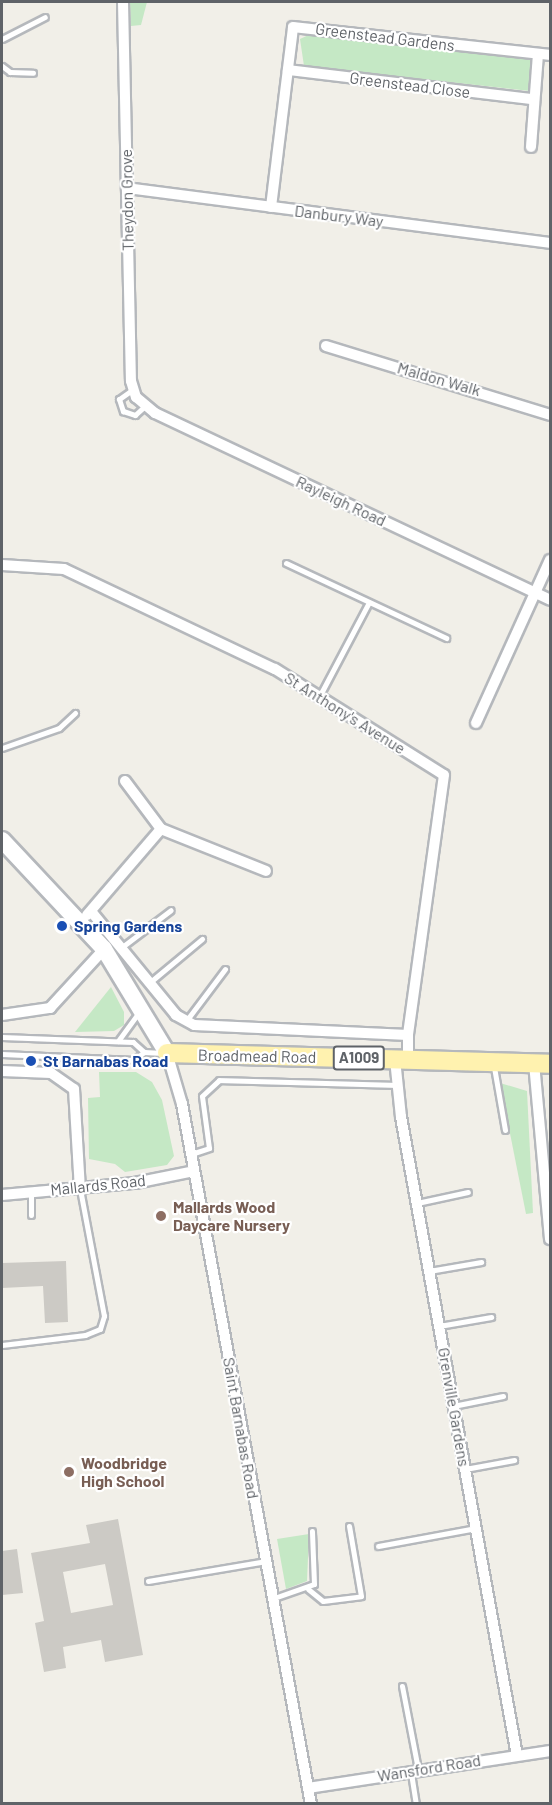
<!DOCTYPE html>
<style>
body{margin:0}
#map{position:relative;width:552px;height:1805px;overflow:hidden;background:#f1efe8;font-family:Barlow,sans-serif}
div>[style]{position:absolute}
.green>*{inset:0;background:#c5e8c5}
.building>*{inset:0;background:#cccac5}
.roads{filter:drop-shadow(2px 0 #b5b8bc) drop-shadow(-2px 0 #b5b8bc) drop-shadow(0 2px #b5b8bc) drop-shadow(0 -2px #b5b8bc)}
.lane>*{height:5px;margin:-2.5px;padding:0 2.5px;transform-origin:2.5px;border-radius:2.5px;background:#fff}
.street>*{height:10px;margin:-5px;padding:0 5px;transform-origin:5px;border-radius:5px;background:#fff}
.secondary>*{height:16px;margin:-8px;padding:0 8px;transform-origin:8px;border-radius:8px;background:#fff}
.primary>*{height:18px;margin:-9px;padding:0 9px;transform-origin:9px;border-radius:9px;background:#fff2af}
.dots>*{width:16px;height:16px;translate:-50% -50%;box-sizing:border-box;border:3px solid #fff;border-radius:50%}
span{translate:-50% -50%;white-space:nowrap;text-align:center;line-height:1.15;-webkit-text-stroke:4.5px #fff;paint-order:stroke}
.shield-label span{padding:2px 4px;background:#fff;border:2px solid;border-radius:4px;-webkit-text-stroke-width:0}
.shield-label{font-size:15px;color:#5f6368;font-weight:700}
.street-label{font-size:16px;color:#5f6368}
.transit-label{font-size:16px;color:#164399;font-weight:700}
.left{translate:0 -50%;text-align:left}
.education-label{font-size:16px;color:#785e54;font-weight:700}
.frame{position:absolute;inset:0;border:3px solid #5f6368;pointer-events:none}
</style>
<div id="map">
<div class="green">
<div style="clip-path:polygon(130px 2px,147px 2px,141px 25px,131px 26px)"></div>
<div style="clip-path:polygon(315px 32px,534px 59px,530px 91px,304px 66px,300px 39px)"></div>
<div style="clip-path:polygon(111px 987px,124px 1012px,124px 1025px,114px 1031px,75px 1032px)"></div>
<div style="clip-path:polygon(99px 1072px,136px 1072px,152px 1082px,162px 1100px,174px 1156px,167px 1165px,125px 1172px,115px 1164px,89px 1159px,88px 1098px,100px 1097px)"></div>
<div style="clip-path:polygon(500px 1083px,527px 1091px,533px 1213px,526px 1214px)"></div>
<div style="clip-path:polygon(309px 1534px,307px 1581px,286px 1589px,277px 1539px)"></div>
</div>
<div class="building">
<div style="clip-path:polygon(66px 1261px,68px 1322px,45px 1323px,43px 1286px,2px 1288px,2px 1263px)"></div>
<div style="clip-path:polygon(evenodd,118px 1519px,143px 1655px,105px 1662px,101px 1640px,63px 1647px,66px 1668px,44px 1672px,35px 1623px,44px 1621px,31px 1553px,90px 1543px,86px 1525px,118px 1519px,105px 1564px,113px 1605px,71px 1613px,63px 1572px,105px 1564px)"></div>
<div style="clip-path:polygon(17px 1549px,23px 1593px,2px 1595px,2px 1551px)"></div>
</div>
<div class="roads">
<div class="lane">
<div style="left:2px;top:39px;width:48px;rotate:-27.1deg"></div>
<div style="left:2px;top:66px;width:10px;rotate:37deg"></div>
<div style="left:10px;top:72px;width:23px;rotate:2deg"></div>
<div style="left:132px;top:390px;width:16px;rotate:145deg"></div>
<div style="left:119px;top:399px;width:13px;rotate:72deg"></div>
<div style="left:123px;top:411px;width:13px;rotate:18deg"></div>
<div style="left:135px;top:415px;width:12px;rotate:-42deg"></div>
<div style="left:286px;top:563px;width:177px;rotate:25.1deg"></div>
<div style="left:319px;top:697px;width:107px;rotate:-62.2deg"></div>
<div style="left:2px;top:748px;width:60px;rotate:-19.3deg"></div>
<div style="left:59px;top:728px;width:22px;rotate:-43deg"></div>
<div style="left:122px;top:947px;width:61px;rotate:-37.1deg"></div>
<div style="left:149px;top:983px;width:69px;rotate:-39.7deg"></div>
<div style="left:186px;top:1021px;width:65px;rotate:-53.1deg"></div>
<div style="left:2px;top:1037px;width:131px;rotate:2.2deg"></div>
<div style="left:133px;top:1042px;width:15px;rotate:42deg"></div>
<div style="left:144px;top:1052px;width:19px;rotate:3deg"></div>
<div style="left:118px;top:1041px;width:36px;rotate:-54deg"></div>
<div style="left:2px;top:1054px;width:132px;rotate:2.6deg"></div>
<div style="left:134px;top:1060px;width:13px;rotate:-39deg"></div>
<div style="left:494px;top:1067px;width:64px;rotate:80.1deg"></div>
<div style="left:191px;top:1154px;width:19px;rotate:-18deg"></div>
<div style="left:209px;top:1148px;width:52px;rotate:-97.7deg"></div>
<div style="left:202px;top:1096px;width:23px;rotate:-43deg"></div>
<div style="left:219px;top:1080px;width:177px;rotate:1.6deg"></div>
<div style="left:31px;top:1193px;width:22px;rotate:90deg"></div>
<div style="left:417px;top:1203px;width:52px;rotate:-12.2deg"></div>
<div style="left:429px;top:1271px;width:53px;rotate:-9.8deg"></div>
<div style="left:439px;top:1326px;width:53px;rotate:-9.8deg"></div>
<div style="left:2px;top:1345px;width:84px;rotate:-6.9deg"></div>
<div style="left:85px;top:1335px;width:16px;rotate:-22deg"></div>
<div style="left:100px;top:1329px;width:14px;rotate:-73deg"></div>
<div style="left:104px;top:1316px;width:129px;rotate:-100.7deg"></div>
<div style="left:453px;top:1406px;width:51px;rotate:-11.3deg"></div>
<div style="left:465px;top:1469px;width:50px;rotate:-10.4deg"></div>
<div style="left:378px;top:1546px;width:100px;rotate:-10.4deg"></div>
<div style="left:148px;top:1581px;width:120px;rotate:-9.6deg"></div>
<div style="left:308px;top:1589px;width:19px;rotate:39deg"></div>
<div style="left:323px;top:1601px;width:38px;rotate:-7deg"></div>
<div style="left:361px;top:1596px;width:71px;rotate:-99.7deg"></div>
<div style="left:274px;top:1598px;width:42px;rotate:-19.3deg"></div>
<div style="left:314px;top:1584px;width:53px;rotate:-92.2deg"></div>
<div style="left:402px;top:1686px;width:85px;rotate:79.1deg"></div>
<div style="left:411px;top:1773px;width:31px;rotate:81deg"></div>
</div>
<div class="street">
<div style="left:123px;top:2px;width:379px;rotate:88.8deg"></div>
<div style="left:131px;top:381px;width:17px;rotate:73deg"></div>
<div style="left:136px;top:397px;width:25px;rotate:40deg"></div>
<div style="left:155px;top:413px;width:437px;rotate:25.3deg"></div>
<div style="left:288px;top:70px;width:246px;rotate:6.8deg"></div>
<div style="left:531px;top:147px;width:93px;rotate:-85.7deg"></div>
<div style="left:127px;top:188px;width:427px;rotate:7.4deg"></div>
<div style="left:271px;top:207px;width:181px;rotate:-83deg"></div>
<div style="left:293px;top:27px;width:259px;rotate:6.2deg"></div>
<div style="left:326px;top:346px;width:234px;rotate:17.1deg"></div>
<div style="left:2px;top:565px;width:62px;rotate:3.7deg"></div>
<div style="left:64px;top:569px;width:233px;rotate:25.4deg"></div>
<div style="left:275px;top:669px;width:199px;rotate:32.1deg"></div>
<div style="left:444px;top:775px;width:262px;rotate:97.9deg"></div>
<div style="left:408px;top:1035px;width:214px;rotate:-177.3deg"></div>
<div style="left:194px;top:1025px;width:21px;rotate:-151deg"></div>
<div style="left:176px;top:1015px;width:134px;rotate:-129.3deg"></div>
<div style="left:476px;top:723px;width:179px;rotate:-65.6deg"></div>
<div style="left:125px;top:781px;width:60px;rotate:53.1deg"></div>
<div style="left:161px;top:829px;width:113px;rotate:21.8deg"></div>
<div style="left:87px;top:915px;width:113px;rotate:-49.3deg"></div>
<div style="left:2px;top:1015px;width:49px;rotate:-8.3deg"></div>
<div style="left:50px;top:1008px;width:80px;rotate:-47.5deg"></div>
<div style="left:167px;top:1053px;width:53px;rotate:73.6deg"></div>
<div style="left:182px;top:1104px;width:712px;rotate:79.56deg"></div>
<div style="left:395px;top:1059px;width:58px;rotate:84.1deg"></div>
<div style="left:401px;top:1117px;width:648px;rotate:79.7deg"></div>
<div style="left:408px;top:1060px;width:25px;rotate:-90deg"></div>
<div style="left:534px;top:1063px;width:177px;rotate:84.8deg"></div>
<div style="left:2px;top:1071px;width:49px;rotate:2.3deg"></div>
<div style="left:51px;top:1073px;width:28px;rotate:35deg"></div>
<div style="left:74px;top:1089px;width:100px;rotate:86.6deg"></div>
<div style="left:2px;top:1195px;width:134px;rotate:-5.2deg"></div>
<div style="left:135px;top:1183px;width:60px;rotate:-11.5deg"></div>
<div style="left:308px;top:1788px;width:245px;rotate:-8.7deg"></div>
</div>
<div class="secondary">
<div style="left:2px;top:840px;width:149px;rotate:46.9deg"></div>
<div style="left:104px;top:949px;width:122px;rotate:58.8deg"></div>
</div>
<div class="primary">
<div style="left:167px;top:1053px;width:383px;rotate:1.6deg"></div>
</div>
</div>
<div class="dots">
<div style="left:62px;top:926px;background:#1a4fb4"></div>
<div style="left:31px;top:1061px;background:#1a4fb4"></div>
<div style="left:161px;top:1216px;background:#8d6e63"></div>
<div style="left:69px;top:1472px;background:#8d6e63"></div>
</div>
<div class="shield-label">
<span style="left:359px;top:1058px">A1009</span>
</div>
<div class="street-label">
<span style="left:385px;top:37px;rotate:7deg">Greenstead Gardens</span>
<span style="left:410px;top:85px;rotate:7deg">Greenstead Close</span>
<span style="left:127px;top:200px;rotate:-91deg">Theydon Grove</span>
<span style="left:339px;top:216px;rotate:7deg">Danbury Way</span>
<span style="left:439px;top:379px;rotate:16deg">Maldon Walk</span>
<span style="left:341px;top:501px;rotate:25deg">Rayleigh Road</span>
<span style="left:345px;top:713px;rotate:32deg">St Anthony's Avenue</span>
<span style="left:257px;top:1056px;rotate:1deg">Broadmead Road</span>
<span style="left:98px;top:1185px;rotate:-6deg">Mallards Road</span>
<span style="left:454px;top:1407px;rotate:80deg">Grenville Gardens</span>
<span style="left:241px;top:1428px;rotate:80deg">Saint Barnabas Road</span>
<span style="left:429px;top:1768px;rotate:-9deg">Wansford Road</span>
</div>
<div class="transit-label">
<span class="left" style="left:74px;top:926px">Spring Gardens</span>
<span class="left" style="left:43px;top:1061px">St Barnabas Road</span>
</div>
<div class="education-label">
<span class="left" style="left:173px;top:1216px">Mallards Wood<br>Daycare Nursery</span>
<span class="left" style="left:81px;top:1472px">Woodbridge<br>High School</span>
</div>
<div class="frame"></div>
</div>
